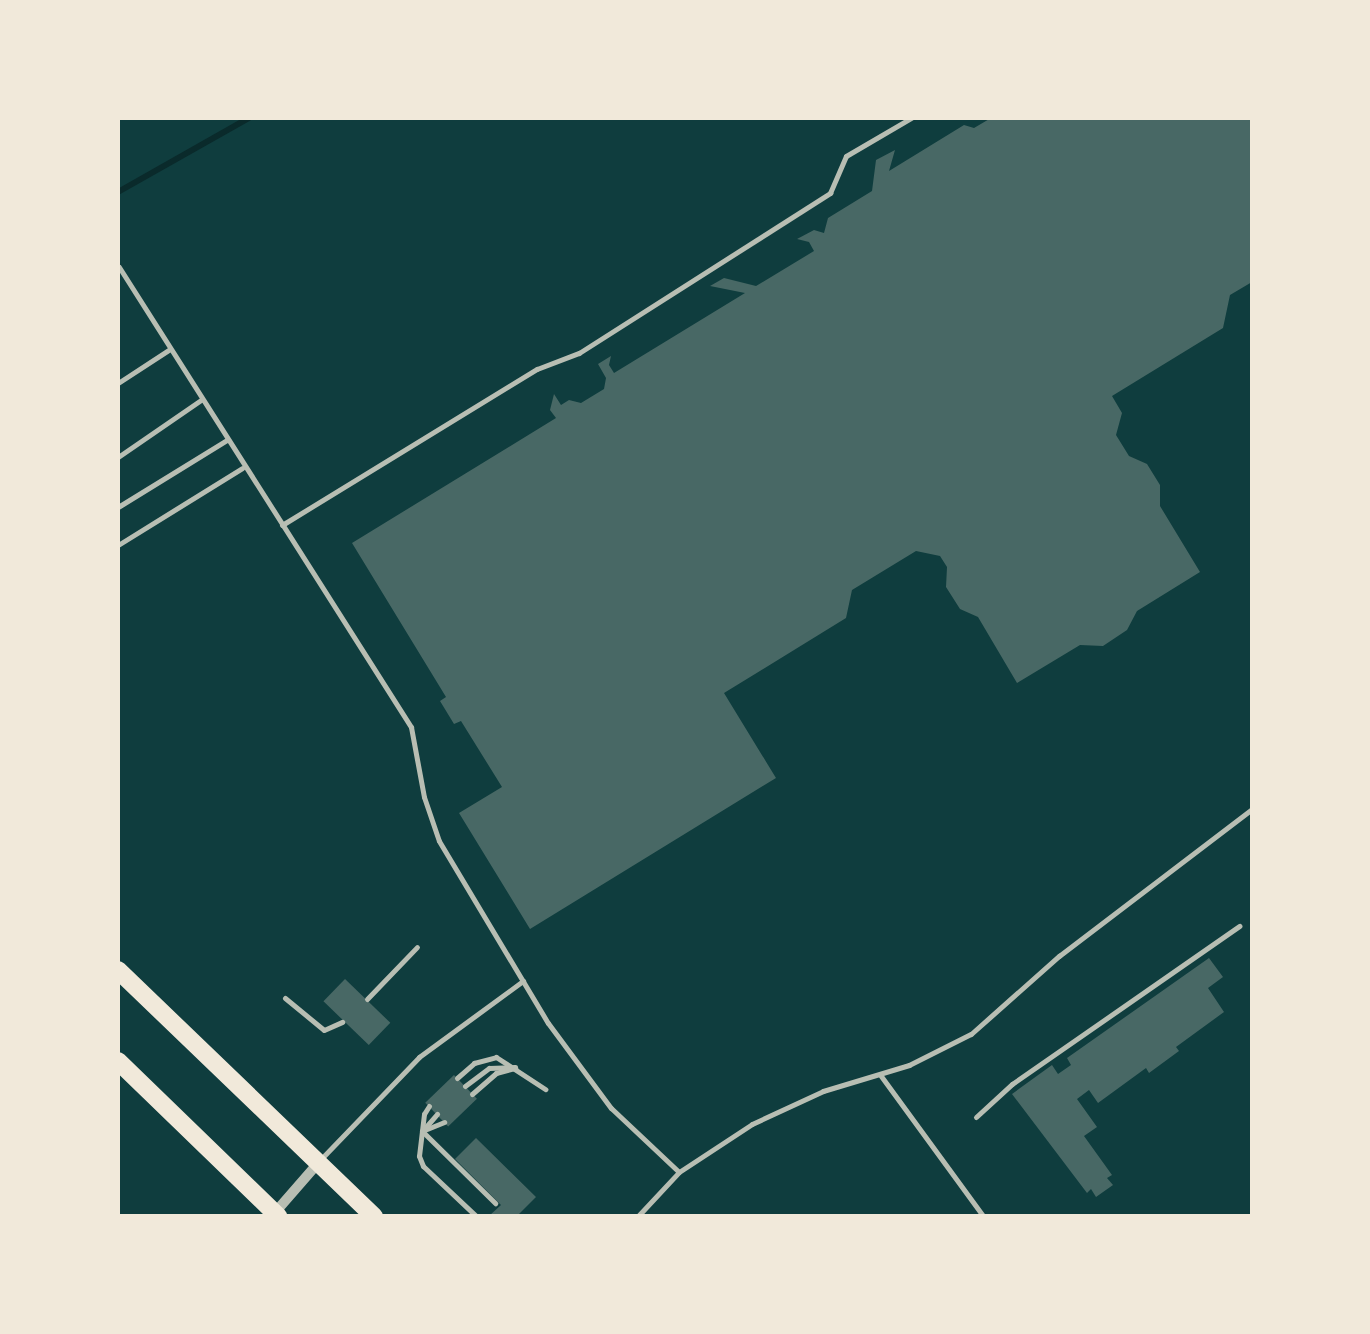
<!DOCTYPE html>
<style>
body{margin:0}
#map{position:relative;width:1370px;height:1334px;overflow:hidden;background:#0f3d3e;font-family:Figtree,sans-serif}
div>[style]{position:absolute}
.stream>*{height:6px;margin:-3px;padding:0 3px;transform-origin:3px;border-radius:3px;background:#0a2a2b}
.building>*{inset:0;background:#486865;transform-origin:0 0}
.service>*{height:5px;margin:-2.5px;padding:0 2.5px;transform-origin:2.5px;border-radius:2.5px;background:#b8beb3}
.minor>*{height:10px;margin:-5px;padding:0 5px;transform-origin:5px;border-radius:5px;background:#b8beb3}
.trunk>*{height:18px;margin:-9px;padding:0 9px;transform-origin:9px;border-radius:9px;background:#f1e9da}
span{translate:-50% -50%;white-space:nowrap;text-align:center;line-height:1.15;-webkit-text-stroke:10px #f1e9da;paint-order:stroke}
.frame{position:absolute;inset:0;border:120px solid #f1e9da;pointer-events:none}
</style>
<div id="map">
<div class="stream">
<div style="left:118px;top:192px;width:150px;rotate:-29.5deg"></div>
</div>
<div class="building">
<div style="clip-path:polygon(991px 118px,1252px 118px,1252px 282px,1230px 295px,1223px 328px,1112px 396px,1122px 413px,1116px 435px,1129px 456px,1147px 464px,1160px 485px,1160px 506px,1200px 572px,1137px 611px,1127px 630px,1103px 646px,1080px 645px,1017px 683px,978px 617px,960px 609px,946px 587px,947px 567px,940px 556px,916px 551px,852px 590px,846px 618px,724px 693px,776px 778px,530px 929px,459px 813px,502px 787px,461px 721px,454px 724px,440px 701px,446px 697px,352px 543px,556px 418px,550px 410px,554px 394px,561px 405px,569px 400px,581px 403px,604px 389px,606px 378px,598px 364px,611px 356px,609px 365px,614px 373px,745px 293px,710px 286px,724px 278px,756px 286px,814px 251px,809px 242px,797px 239px,814px 230px,824px 233px,828px 218px,872px 191px,876px 160px,895px 150px,889px 171px,964px 125px,974px 128px)"></div>
<div style="clip-path:polygon(1209px 958px,1223px 977px,1208px 988px,1224px 1012px,1176px 1047px,1179px 1051px,1149px 1073px,1146px 1068px,1098px 1103px,1089px 1090px,1077px 1099px,1097px 1127px,1084px 1136px,1112px 1175px,1107px 1178px,1113px 1185px,1096px 1197px,1091px 1189px,1087px 1193px,1012px 1094px,1052px 1065px,1058px 1074px,1071px 1065px,1067px 1058px)"></div>
<div style="left:345px;top:979px;width:63px;height:31px;rotate:44deg"></div>
<div style="left:454px;top:1075px;width:33px;height:40px;rotate:46deg"></div>
<div style="clip-path:polygon(476px 1138px,536px 1197px,517px 1216px,489px 1216px,501px 1205px,455px 1159px)"></div>
</div>
<div class="service">
<div style="left:119px;top:267px;width:545px;rotate:57.59deg"></div>
<div style="left:411px;top:727px;width:71px;rotate:79.5deg"></div>
<div style="left:424px;top:797px;width:46px;rotate:71.2deg"></div>
<div style="left:439px;top:841px;width:212px;rotate:59.1deg"></div>
<div style="left:548px;top:1023px;width:106px;rotate:53.5deg"></div>
<div style="left:611px;top:1108px;width:93px;rotate:43.3deg"></div>
<div style="left:118px;top:383px;width:62px;rotate:-33.2deg"></div>
<div style="left:118px;top:457px;width:101px;rotate:-34.5deg"></div>
<div style="left:118px;top:507px;width:128px;rotate:-31.6deg"></div>
<div style="left:282px;top:525px;width:299px;rotate:-31.5deg"></div>
<div style="left:537px;top:369px;width:45px;rotate:-20.9deg"></div>
<div style="left:579px;top:353px;width:298px;rotate:-32.5deg"></div>
<div style="left:830px;top:193px;width:40px;rotate:-66.6deg"></div>
<div style="left:846px;top:156px;width:75px;rotate:-30.3deg"></div>
<div style="left:118px;top:545px;width:146px;rotate:-31.8deg"></div>
<div style="left:285px;top:998px;width:50px;rotate:39.4deg"></div>
<div style="left:324px;top:1030px;width:20px;rotate:-24deg"></div>
<div style="left:367px;top:999px;width:72px;rotate:-46.1deg"></div>
<div style="left:881px;top:1076px;width:173px;rotate:53.9deg"></div>
<div style="left:457px;top:1078px;width:23px;rotate:-41deg"></div>
<div style="left:474px;top:1063px;width:23px;rotate:-15deg"></div>
<div style="left:496px;top:1057px;width:59px;rotate:33.1deg"></div>
<div style="left:465px;top:1086px;width:30px;rotate:-37deg"></div>
<div style="left:489px;top:1068px;width:26px;rotate:-2deg"></div>
<div style="left:472px;top:1094px;width:32px;rotate:-41deg"></div>
<div style="left:496px;top:1073px;width:20px;rotate:-15deg"></div>
<div style="left:429px;top:1106px;width:9px;rotate:122deg"></div>
<div style="left:424px;top:1114px;width:42px;rotate:96.8deg"></div>
<div style="left:419px;top:1156px;width:11px;rotate:68deg"></div>
<div style="left:423px;top:1166px;width:73px;rotate:43.3deg"></div>
<div style="left:976px;top:1117px;width:49px;rotate:-42.5deg"></div>
<div style="left:1012px;top:1084px;width:277px;rotate:-34.8deg"></div>
<div style="left:424px;top:1129px;width:20px;rotate:-49deg"></div>
<div style="left:422px;top:1131px;width:103px;rotate:44.6deg"></div>
<div style="left:422px;top:1131px;width:24px;rotate:-22deg"></div>
<div style="left:320px;top:1160px;width:143px;rotate:-46.1deg"></div>
<div style="left:419px;top:1057px;width:129px;rotate:-36.2deg"></div>
<div style="left:638px;top:1216px;width:60px;rotate:-47deg"></div>
<div style="left:679px;top:1172px;width:87px;rotate:-33.3deg"></div>
<div style="left:752px;top:1124px;width:78px;rotate:-24.9deg"></div>
<div style="left:823px;top:1091px;width:90px;rotate:-16.8deg"></div>
<div style="left:909px;top:1065px;width:69px;rotate:-26.6deg"></div>
<div style="left:971px;top:1034px;width:118px;rotate:-41.6deg"></div>
<div style="left:1059px;top:956px;width:243px;rotate:-37.3deg"></div>
</div>
<div class="minor">
<div style="left:272px;top:1216px;width:72px;rotate:-49deg"></div>
</div>
<div class="trunk">
<div style="left:118px;top:970px;width:355px;rotate:43.9deg"></div>
<div style="left:118px;top:1061px;width:223px;rotate:44.1deg"></div>
</div>
<div class="frame"></div>
</div>
